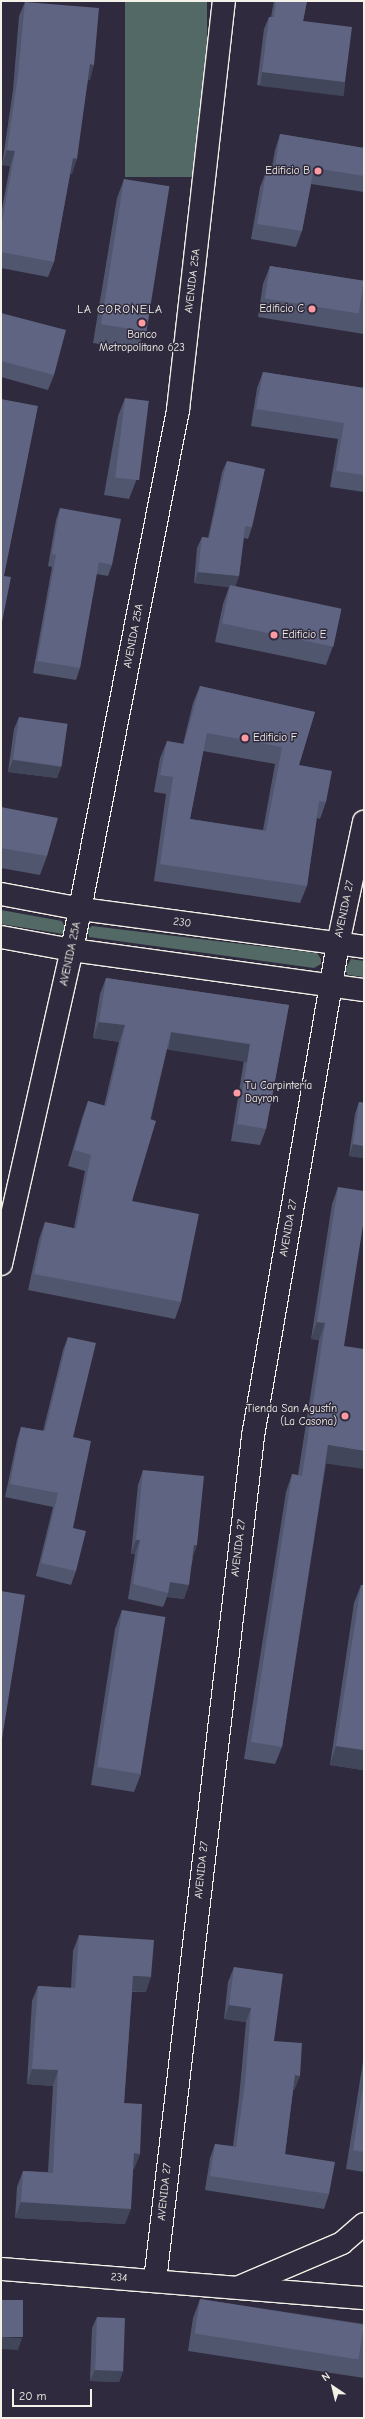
<!DOCTYPE html>
<meta charset="utf-8">
<style>
body{margin:0}
#map{position:relative;width:365px;height:2419px;overflow:hidden;background:#2f2a3d;font-family:"Comic Neue",sans-serif}
div>[style]{position:absolute}
.green>*{inset:0;background:#536965;transform-origin:0 0}
.roads{filter:drop-shadow(1px 0 #f4f1e8) drop-shadow(-1px 0 #f4f1e8) drop-shadow(0 1px #f4f1e8) drop-shadow(0 -1px #f4f1e8)}
.minor>*{height:22px;margin:-11px;padding:0 11px;transform-origin:11px;border-radius:11px;background:#2f2a3d}
.wall>*{inset:0;background:#51566f}
.shaded-wall>*{inset:0;background:#42465a;transform-origin:0 0}
.building>*{inset:0;background:#5e6481;transform-origin:0 0}
.dots>*{width:11px;height:11px;translate:-50% -50%;box-sizing:border-box;border:2px solid #2f2a3d;border-radius:50%}
span{translate:-50% -50%;white-space:nowrap;text-align:center;line-height:1.15;-webkit-text-stroke:3px #2f2a3d;paint-order:stroke}
.poi-label{font-size:11px;color:#f4f1e8}
.right{translate:-100% -50%;text-align:right}
.left{translate:0 -50%;text-align:left}
.street-label{font-size:11px;color:#f4f1e8}
.neighbourhood-label{font-size:12px;color:#f4f1e8;letter-spacing:1px}
.frame{position:absolute;inset:0;border:2px solid #f4f1e8;pointer-events:none}
.north{position:absolute;left:313px;top:2367px;width:40px;height:40px;-webkit-text-stroke:3px #2f2a3d;paint-order:stroke;rotate:325deg;font-size:11px;font-weight:700;line-height:16px;text-align:center;color:#f4f1e8}
.north::after{content:'';display:block;margin:auto;width:14px;height:18px;background:#f4f1e8;clip-path:polygon(50% 0,100% 100%,50% 72%,0 100%)}
.scale{position:absolute;left:12px;top:2389px;width:80px;height:18px;box-sizing:border-box;border:2px solid #f4f1e8;border-top:0;padding-left:5px;font-size:12px;line-height:14px;white-space:nowrap;color:#f4f1e8;-webkit-text-stroke:3px #2f2a3d;paint-order:stroke}
</style>
<div id="map">
<div class="green">
<div style="left:125px;top:1px;width:82px;height:176px"></div>
<div style="clip-path:polygon(1px 910px,62px 921px,67px 931px,63px 934px,1px 924px)"></div>
<div style="clip-path:polygon(92px 926px,317px 953px,321px 959px,321px 964px,314px 968px,89px 937px,88px 929px)"></div>
<div style="clip-path:polygon(351px 959px,364px 961px,364px 977px,348px 975px,345px 970px)"></div>
</div>
<div class="roads">
<div class="minor">
<div style="left:1px;top:894px;width:81px;rotate:10.6deg"></div>
<div style="left:81px;top:909px;width:286px;rotate:7.6deg"></div>
<div style="left:1px;top:937px;width:72px;rotate:10.4deg"></div>
<div style="left:72px;top:950px;width:295px;rotate:7.8deg"></div>
<div style="left:1px;top:1264px;width:322px;rotate:-77.3deg"></div>
<div style="left:72px;top:950px;width:550px;rotate:-78.89deg"></div>
<div style="left:178px;top:410px;width:412px;rotate:-83.6deg"></div>
<div style="left:1px;top:2269px;width:364px;rotate:4.6deg"></div>
<div style="left:155px;top:2281px;width:851px;rotate:-83.38deg"></div>
<div style="left:253px;top:1436px;width:499px;rotate:-80.2deg"></div>
<div style="left:338px;top:944px;width:125px;rotate:-78deg"></div>
<div style="left:239px;top:2287px;width:112px;rotate:-23.1deg"></div>
<div style="left:342px;top:2243px;width:29px;rotate:-41deg"></div>
</div>
</div>
<div class="wall">
<div style="clip-path:polygon(274px 1px,307px 1px,303px 21px,345px 82px,340px 95px,257px 85px,264px 29px,269px 17px,271px 17px)"></div>
<div style="clip-path:polygon(25px 2px,94px 65px,88px 80px,72px 174px,70px 174px,54px 262px,48px 277px,1px 268px,1px 214px,10px 166px,2px 165px,13px 90px,19px 16px)"></div>
<div style="clip-path:polygon(280px 134px,364px 148px,364px 192px,311px 184px,302px 231px,296px 247px,251px 239px,260px 187px,266px 172px,271px 172px,275px 150px)"></div>
<div style="clip-path:polygon(124px 179px,144px 331px,138px 350px,93px 343px,117px 198px)"></div>
<div style="clip-path:polygon(270px 266px,364px 281px,364px 334px,258px 317px,263px 284px)"></div>
<div style="clip-path:polygon(1px 313px,54px 375px,48px 390px,1px 377px)"></div>
<div style="clip-path:polygon(263px 372px,364px 388px,364px 492px,330px 487px,338px 439px,251px 426px,257px 388px)"></div>
<div style="clip-path:polygon(125px 398px,136px 481px,129px 499px,104px 495px,118px 416px)"></div>
<div style="clip-path:polygon(227px 461px,252px 527px,248px 539px,244px 538px,239px 576px,235px 587px,333px 646px,326px 665px,215px 642px,223px 604px,229px 587px,194px 583px,197px 548px,202px 537px,208px 538px,222px 472px)"></div>
<div style="clip-path:polygon(60px 508px,112px 565px,108px 576px,96px 574px,80px 668px,76px 680px,33px 673px,52px 567px,48px 566px,56px 520px)"></div>
<div style="clip-path:polygon(evenodd,200px 686px,315px 712px,299px 765px,326px 802px,320px 819px,317px 818px,307px 886px,300px 903px,154px 881px,166px 794px,154px 792px,160px 758px,167px 741px,183px 744px,193px 703px,200px 686px,203px 751px,275px 764px,263px 830px,190px 819px,203px 751px)"></div>
<div style="clip-path:polygon(19px 717px,61px 767px,57px 778px,8px 772px,14px 729px)"></div>
<div style="clip-path:polygon(1px 807px,47px 856px,40px 875px,1px 868px)"></div>
<div style="clip-path:polygon(106px 978px,289px 1005px,266px 1129px,260px 1145px,231px 1141px,244px 1060px,167px 1049px,132px 1201px,181px 1302px,175px 1319px,28px 1290px,39px 1239px,45px 1222px,74px 1228px,85px 1171px,68px 1166px,82px 1118px,88px 1101px,104px 1106px,119px 1042px,93px 1038px,100px 994px)"></div>
<div style="clip-path:polygon(359px 1102px,364px 1103px,364px 1158px,349px 1156px,355px 1114px)"></div>
<div style="clip-path:polygon(338px 1187px,326px 1463px,282px 1747px,275px 1764px,244px 1759px,286px 1492px,292px 1474px,298px 1475px,319px 1340px,311px 1339px,332px 1204px)"></div>
<div style="clip-path:polygon(68px 1337px,73px 1437px,73px 1528px,76px 1571px,71px 1585px,36px 1576px,53px 1507px,5px 1497px,17px 1440px,21px 1427px,43px 1431px,63px 1350px)"></div>
<div style="clip-path:polygon(143px 1470px,193px 1558px,184px 1599px,167px 1597px,163px 1607px,128px 1599px,135px 1554px,131px 1554px,138px 1485px)"></div>
<div style="clip-path:polygon(361px 1585px,364px 1585px,364px 1767px,363px 1770px,330px 1765px,354px 1603px)"></div>
<div style="clip-path:polygon(122px 1610px,141px 1774px,134px 1792px,91px 1785px,115px 1629px)"></div>
<div style="clip-path:polygon(79px 1935px,146px 1992px,132px 1992px,124px 2103px,140px 2154px,134px 2169px,133px 2169px,125px 2224px,15px 2218px,17px 2187px,23px 2171px,48px 2172px,53px 2086px,27px 2084px,32px 2001px,38px 1986px,71px 1988px,73px 1951px)"></div>
<div style="clip-path:polygon(234px 1967px,274px 2041px,300px 2076px,294px 2090px,293px 2090px,285px 2154px,329px 2194px,324px 2209px,205px 2190px,210px 2158px,215px 2144px,233px 2146px,239px 2098px,246px 2022px,224px 2019px,228px 1982px)"></div>
<div style="clip-path:polygon(364px 2055px,364px 2172px,346px 2169px)"></div>
<div style="clip-path:polygon(200px 2299px,364px 2324px,364px 2378px,188px 2351px,193px 2318px)"></div>
<div style="clip-path:polygon(97px 2317px,123px 2371px,119px 2382px,90px 2381px,92px 2328px)"></div>
</div>
<div class="shaded-wall">
<div style="left:90px;top:64px;width:4px;height:16px;rotate:14deg"></div>
<div style="left:262px;top:72px;width:84px;height:14px;rotate:7deg"></div>
<div style="clip-path:polygon(7px 150px,15px 151px,10px 166px,2px 165px)"></div>
<div style="clip-path:polygon(73px 158px,77px 159px,72px 174px,67px 173px)"></div>
<div style="clip-path:polygon(198px 572px,239px 576px,235px 588px,194px 583px)"></div>
<div style="clip-path:polygon(13px 760px,61px 767px,57px 778px,8px 772px)"></div>
<div style="clip-path:polygon(99px 1022px,125px 1025px,119px 1042px,93px 1038px)"></div>
<div style="left:171px;top:1032px;width:80px;height:18px;rotate:9deg"></div>
<div style="clip-path:polygon(353px 1144px,364px 1146px,364px 1158px,349px 1156px)"></div>
<div style="clip-path:polygon(317px 1322px,325px 1323px,319px 1340px,311px 1339px)"></div>
<div style="clip-path:polygon(328px 1445px,364px 1451px,364px 1469px,322px 1463px)"></div>
<div style="clip-path:polygon(136px 1540px,140px 1540px,135px 1554px,131px 1554px)"></div>
<div style="clip-path:polygon(194px 1545px,197px 1545px,192px 1560px)"></div>
<div style="clip-path:polygon(170px 1582px,189px 1585px,184px 1599px,167px 1597px,168px 1593px)"></div>
<div style="clip-path:polygon(336px 1746px,364px 1750px,364px 1767px,363px 1770px,330px 1765px)"></div>
<div style="clip-path:polygon(133px 1976px,151px 1977px,146px 1992px,127px 1991px)"></div>
<div style="clip-path:polygon(229px 2005px,251px 2008px,246px 2022px,224px 2019px)"></div>
<div style="clip-path:polygon(32px 2069px,58px 2070px,53px 2086px,27px 2084px)"></div>
<div style="clip-path:polygon(295px 2075px,300px 2076px,294px 2090px,290px 2090px)"></div>
<div style="clip-path:polygon(134px 2153px,140px 2154px,134px 2169px,128px 2169px)"></div>
<div style="clip-path:polygon(21px 2202px,131px 2209px,125px 2224px,15px 2218px)"></div>
<div style="clip-path:polygon(1px 2337px,22px 2338px,18px 2350px,1px 2349px)"></div>
<div style="clip-path:polygon(95px 2370px,123px 2371px,119px 2382px,90px 2381px)"></div>
</div>
<div class="building">
<div style="clip-path:polygon(276px 1px,307px 1px,303px 21px,352px 27px,345px 82px,262px 72px,269px 17px,274px 17px)"></div>
<div style="clip-path:polygon(25px 2px,99px 8px,94px 65px,90px 64px,77px 159px,73px 158px,54px 262px,1px 252px,1px 227px,15px 151px,7px 150px,18px 75px)"></div>
<div style="clip-path:polygon(280px 134px,364px 148px,364px 176px,314px 168px,302px 231px,257px 224px,266px 172px,274px 173px)"></div>
<div style="left:124px;top:179px;width:46px;height:147px;rotate:9deg"></div>
<div style="left:270px;top:266px;width:95px;height:33px;rotate:9deg"></div>
<div style="clip-path:polygon(1px 313px,66px 330px,54px 375px,1px 361px)"></div>
<div style="clip-path:polygon(263px 372px,364px 388px,364px 475px,336px 471px,344px 423px,256px 409px)"></div>
<div style="left:125px;top:398px;width:24px;height:80px;rotate:7deg"></div>
<div style="clip-path:polygon(1px 399px,38px 406px,4px 576px,11px 577px,1px 627px)"></div>
<div style="clip-path:polygon(227px 461px,265px 469px,252px 527px,245px 526px,239px 576px,198px 572px,202px 537px,209px 538px)"></div>
<div style="clip-path:polygon(60px 508px,121px 519px,112px 565px,99px 562px,80px 668px,37px 661px,56px 555px,52px 554px)"></div>
<div style="left:230px;top:585px;width:114px;height:39px;rotate:12deg"></div>
<div style="clip-path:polygon(evenodd,200px 686px,315px 712px,299px 765px,332px 771px,326px 802px,319px 801px,307px 886px,160px 864px,173px 777px,160px 775px,167px 741px,184px 744px,200px 686px,207px 733px,282px 747px,266px 831px,190px 819px,207px 733px)"></div>
<div style="left:19px;top:717px;width:49px;height:43px;rotate:8deg"></div>
<div style="clip-path:polygon(1px 807px,58px 818px,47px 856px,1px 848px)"></div>
<div style="clip-path:polygon(106px 978px,289px 1005px,266px 1129px,237px 1124px,250px 1044px,171px 1032px,150px 1119px,156px 1121px,132px 1201px,199px 1214px,181px 1302px,34px 1274px,45px 1222px,76px 1229px,91px 1155px,74px 1150px,88px 1101px,106px 1106px,125px 1025px,99px 1022px)"></div>
<div style="clip-path:polygon(359px 1102px,364px 1103px,364px 1146px,353px 1144px)"></div>
<div style="clip-path:polygon(338px 1187px,364px 1191px,364px 1219px,344px 1346px,364px 1349px,364px 1451px,328px 1445px,282px 1747px,251px 1742px,292px 1474px,302px 1476px,325px 1323px,317px 1322px)"></div>
<div style="clip-path:polygon(68px 1337px,96px 1343px,73px 1437px,91px 1441px,73px 1528px,86px 1531px,76px 1571px,41px 1563px,58px 1493px,10px 1484px,21px 1427px,45px 1431px)"></div>
<div style="clip-path:polygon(143px 1470px,204px 1476px,197px 1545px,194px 1545px,189px 1585px,170px 1582px,168px 1593px,133px 1584px,140px 1540px,136px 1540px)"></div>
<div style="clip-path:polygon(361px 1585px,364px 1585px,364px 1750px,336px 1746px)"></div>
<div style="clip-path:polygon(1px 1591px,25px 1595px,1px 1745px)"></div>
<div style="left:122px;top:1610px;width:44px;height:159px;rotate:9deg"></div>
<div style="clip-path:polygon(79px 1935px,154px 1940px,151px 1977px,133px 1976px,124px 2103px,142px 2104px,140px 2154px,134px 2153px,131px 2209px,21px 2202px,23px 2171px,53px 2173px,58px 2070px,32px 2069px,38px 1986px,75px 1988px)"></div>
<div style="clip-path:polygon(234px 1967px,283px 1974px,274px 2041px,302px 2043px,300px 2076px,295px 2075px,285px 2154px,335px 2162px,329px 2194px,210px 2176px,215px 2144px,236px 2147px,245px 2083px,251px 2008px,229px 2005px)"></div>
<div style="clip-path:polygon(364px 2080px,364px 2152px,353px 2150px)"></div>
<div style="left:200px;top:2299px;width:166px;height:35px;rotate:9deg"></div>
<div style="left:1px;top:2300px;width:22px;height:37px"></div>
<div style="left:97px;top:2317px;width:28px;height:53px;rotate:2deg"></div>
</div>
<div class="dots">
<div style="left:318px;top:171px;background:#ff9aa2"></div>
<div style="left:312px;top:309px;background:#ff9aa2"></div>
<div style="left:142px;top:323px;background:#ff9aa2"></div>
<div style="left:274px;top:635px;background:#ff9aa2"></div>
<div style="left:245px;top:738px;background:#ff9aa2"></div>
<div style="left:237px;top:1093px;background:#ff9aa2"></div>
<div style="left:345px;top:1416px;background:#ff9aa2"></div>
</div>
<div class="poi-label">
<span class="right" style="left:310px;top:171px">Edificio B</span>
<span class="right" style="left:304px;top:309px">Edificio C</span>
<span style="left:142px;top:342px">Banco<br>Metropolitano 623</span>
<span class="left" style="left:282px;top:635px">Edificio E</span>
<span class="left" style="left:253px;top:738px">Edificio F</span>
<span class="left" style="left:245px;top:1093px">Tu Carpintería<br>Dayron</span>
<span class="right" style="left:337px;top:1416px">Tienda San Agustín<br>(La Casona)</span>
</div>
<div class="street-label">
<span style="left:193px;top:281px;rotate:-83deg">AVENIDA 25A</span>
<span style="left:134px;top:636px;rotate:-79deg">AVENIDA 25A</span>
<span style="left:345px;top:909px;rotate:-78deg">AVENIDA 27</span>
<span style="left:182px;top:923px;rotate:8deg">230</span>
<span style="left:71px;top:954px;rotate:-78deg">AVENIDA 25A</span>
<span style="left:289px;top:1228px;rotate:-80deg">AVENIDA 27</span>
<span style="left:239px;top:1548px;rotate:-83deg">AVENIDA 27</span>
<span style="left:202px;top:1870px;rotate:-84deg">AVENIDA 27</span>
<span style="left:165px;top:2192px;rotate:-84deg">AVENIDA 27</span>
<span style="left:119px;top:2278px;rotate:5deg">234</span>
</div>
<div class="neighbourhood-label">
<span style="left:120px;top:310px">LA CORONELA</span>
</div>
<div class="frame"></div>
<div class="north">N</div>
<div class="scale">20 m</div>
</div>
